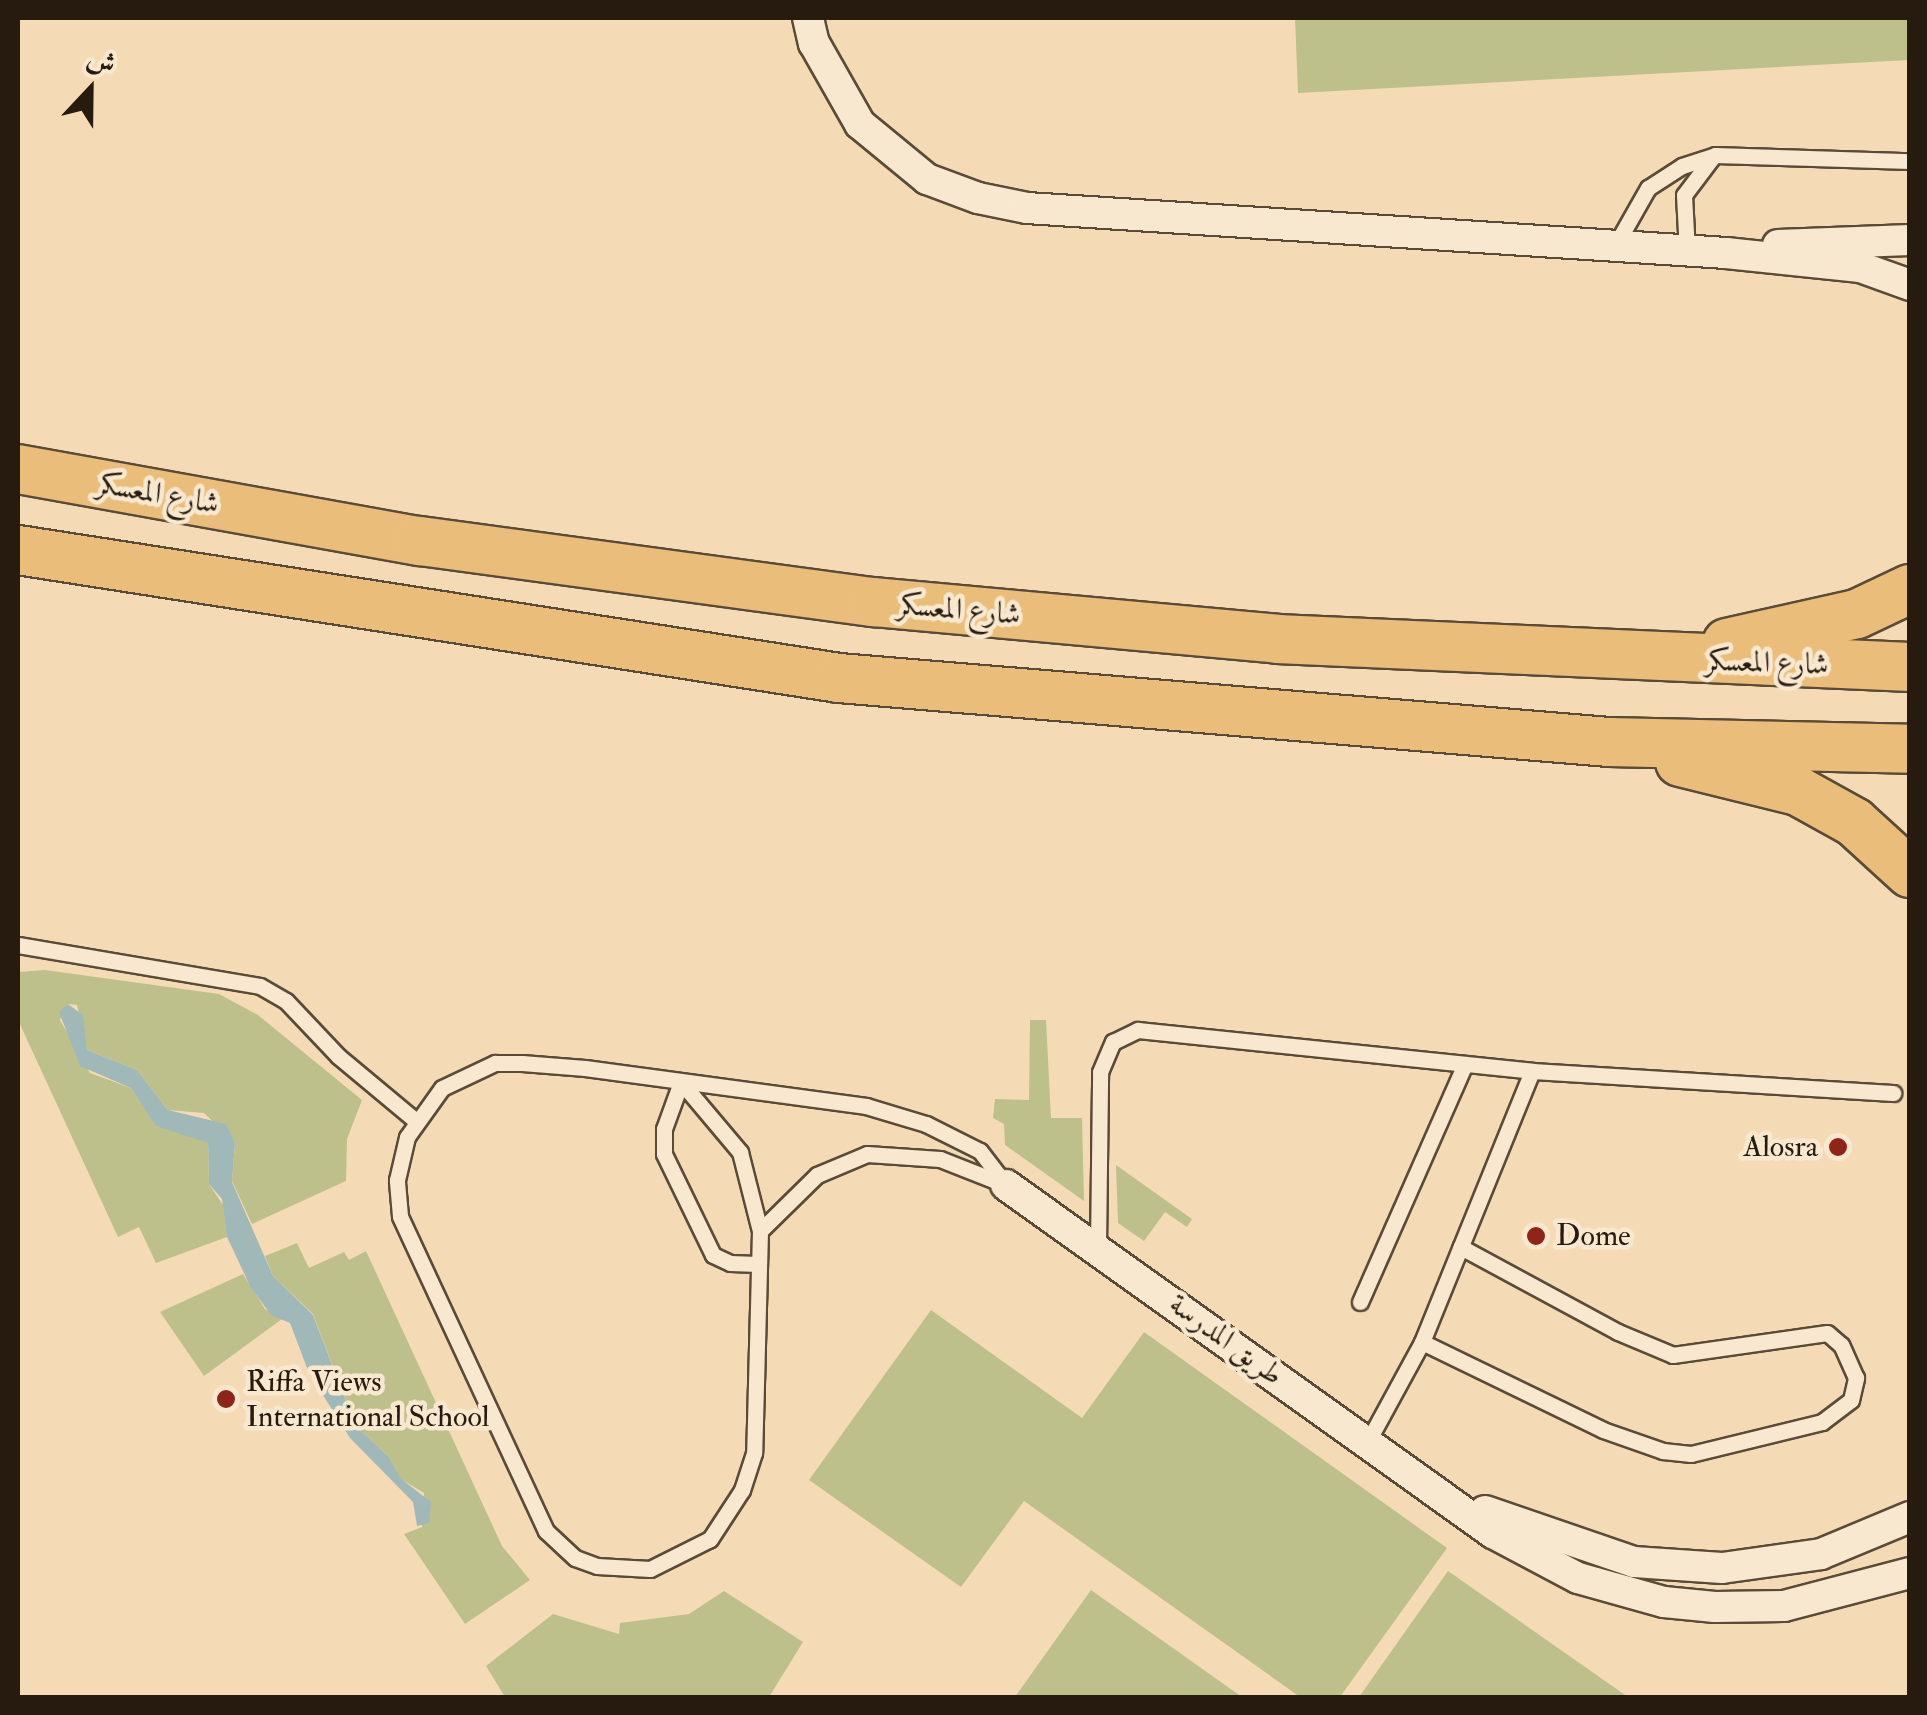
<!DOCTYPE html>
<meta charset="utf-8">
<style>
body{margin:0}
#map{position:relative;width:1927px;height:1715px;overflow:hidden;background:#f5dbb5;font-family:"IM FELL Double Pica",Amiri,serif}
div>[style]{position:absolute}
.green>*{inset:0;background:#bec08c}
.water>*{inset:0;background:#a1b8b9}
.roads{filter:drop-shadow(2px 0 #5a4b38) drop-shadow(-2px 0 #5a4b38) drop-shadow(0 2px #5a4b38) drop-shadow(0 -2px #5a4b38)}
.service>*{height:15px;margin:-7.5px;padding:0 7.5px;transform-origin:7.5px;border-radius:7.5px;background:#f8e8cf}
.minor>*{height:30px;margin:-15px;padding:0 15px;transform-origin:15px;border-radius:15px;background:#f8e8cf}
.primary>*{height:48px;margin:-24px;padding:0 24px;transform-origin:24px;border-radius:24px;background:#eabe7a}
.dots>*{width:28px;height:28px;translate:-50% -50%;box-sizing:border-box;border:5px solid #f8e8cf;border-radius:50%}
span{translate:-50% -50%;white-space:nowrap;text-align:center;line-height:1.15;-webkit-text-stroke:9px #f8e8cf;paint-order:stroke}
.street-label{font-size:30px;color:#261b0e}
.poi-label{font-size:30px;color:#261b0e}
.right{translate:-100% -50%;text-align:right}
.left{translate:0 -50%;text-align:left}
.frame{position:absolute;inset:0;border:20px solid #261b0e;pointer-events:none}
.north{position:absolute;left:40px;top:40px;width:100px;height:100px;-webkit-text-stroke:8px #f8e8cf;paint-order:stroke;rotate:22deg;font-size:28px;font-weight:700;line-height:40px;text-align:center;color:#261b0e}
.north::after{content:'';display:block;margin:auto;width:35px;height:45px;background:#261b0e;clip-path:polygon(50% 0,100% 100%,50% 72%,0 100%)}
</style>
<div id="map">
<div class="green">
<div style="clip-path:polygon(1295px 18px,1909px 18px,1909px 60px,1298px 93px)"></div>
<div style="clip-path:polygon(45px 970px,219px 994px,258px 1015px,362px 1100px,347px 1139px,346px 1181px,252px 1224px,232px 1181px,235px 1143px,204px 1113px,168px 1110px,137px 1070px,87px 1050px,77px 1005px,68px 1004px,60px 1020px,90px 1073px,131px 1088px,157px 1126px,194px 1133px,208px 1143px,209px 1184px,223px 1205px,227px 1237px,156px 1263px,139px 1227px,118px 1237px,18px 1020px,18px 972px)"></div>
<div style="clip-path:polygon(1030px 1020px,1046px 1020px,1051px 1118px,1082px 1118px,1084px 1201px,1005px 1145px,1004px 1124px,993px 1118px,995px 1099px,1029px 1100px)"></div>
<div style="clip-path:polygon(1116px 1165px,1192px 1219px,1187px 1227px,1165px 1212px,1144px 1241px,1118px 1223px)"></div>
<div style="clip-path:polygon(297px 1243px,309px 1268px,344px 1252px,349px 1260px,366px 1251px,502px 1546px,530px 1580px,465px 1624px,404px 1534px,422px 1527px,424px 1493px,399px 1478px,389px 1457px,355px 1425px,313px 1314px,273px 1276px,265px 1256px)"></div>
<div style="clip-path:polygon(243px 1274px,265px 1309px,282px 1319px,204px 1376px,160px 1312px)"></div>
<div style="clip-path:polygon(931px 1310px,1082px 1418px,1144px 1332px,1447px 1548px,1340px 1697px,1300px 1697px,1024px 1501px,961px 1587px,809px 1480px)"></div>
<div style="clip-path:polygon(1448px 1571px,1628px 1697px,1359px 1697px)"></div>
<div style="clip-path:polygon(1091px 1590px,1242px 1697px,1015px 1697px)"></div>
<div style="clip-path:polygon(724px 1591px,803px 1642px,769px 1697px,505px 1697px,486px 1666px,553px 1614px,619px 1634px,620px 1623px,689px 1614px)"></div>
</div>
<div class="water">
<div style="clip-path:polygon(68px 1004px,83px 1015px,87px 1050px,137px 1070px,168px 1110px,226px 1124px,235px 1143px,232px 1182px,273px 1276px,313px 1315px,355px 1425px,389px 1457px,400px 1478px,431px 1502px,429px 1523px,417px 1526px,413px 1502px,350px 1438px,309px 1373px,290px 1323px,271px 1315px,251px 1288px,227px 1237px,222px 1199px,209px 1184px,208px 1143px,156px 1126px,131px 1088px,80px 1066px,59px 1012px)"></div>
</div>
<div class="roads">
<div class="service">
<div style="left:1615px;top:246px;width:67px;rotate:-60.4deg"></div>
<div style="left:1648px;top:188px;width:40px;rotate:-32.9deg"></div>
<div style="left:1682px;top:166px;width:35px;rotate:-18deg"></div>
<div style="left:1715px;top:155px;width:195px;rotate:1.8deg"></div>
<div style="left:1687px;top:252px;width:57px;rotate:-93deg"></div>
<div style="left:1684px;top:195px;width:46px;rotate:-52.9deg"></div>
<div style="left:18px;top:945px;width:245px;rotate:9.6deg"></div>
<div style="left:260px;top:986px;width:30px;rotate:30deg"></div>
<div style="left:286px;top:1001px;width:76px;rotate:46.6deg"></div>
<div style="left:338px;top:1056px;width:102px;rotate:39.8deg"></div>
<div style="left:681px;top:1082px;width:92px;rotate:49.9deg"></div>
<div style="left:740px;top:1152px;width:81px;rotate:75.8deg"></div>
<div style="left:760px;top:1231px;width:222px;rotate:91.5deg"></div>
<div style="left:754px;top:1453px;width:39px;rotate:108deg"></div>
<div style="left:742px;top:1490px;width:59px;rotate:123.1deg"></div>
<div style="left:710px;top:1539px;width:67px;rotate:153.4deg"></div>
<div style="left:650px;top:1569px;width:53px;rotate:-176.8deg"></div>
<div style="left:597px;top:1566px;width:23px;rotate:-160deg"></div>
<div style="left:575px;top:1558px;width:40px;rotate:-137deg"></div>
<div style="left:546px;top:1531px;width:347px;rotate:-114.9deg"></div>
<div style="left:400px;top:1216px;width:36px;rotate:-95deg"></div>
<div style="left:397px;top:1180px;width:44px;rotate:-76.9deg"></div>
<div style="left:407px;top:1137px;width:60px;rotate:-54.5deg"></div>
<div style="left:442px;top:1088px;width:59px;rotate:-25.3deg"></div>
<div style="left:495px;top:1063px;width:27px"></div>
<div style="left:522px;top:1063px;width:63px;rotate:4.5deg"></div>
<div style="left:585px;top:1068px;width:284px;rotate:7.7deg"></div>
<div style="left:866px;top:1106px;width:63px;rotate:16.7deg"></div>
<div style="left:926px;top:1124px;width:60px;rotate:26.6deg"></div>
<div style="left:980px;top:1151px;width:43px;rotate:52.6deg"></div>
<div style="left:681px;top:1082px;width:50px;rotate:109.9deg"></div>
<div style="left:664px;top:1129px;width:25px;rotate:90deg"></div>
<div style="left:664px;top:1154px;width:112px;rotate:64.1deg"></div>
<div style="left:713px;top:1255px;width:19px;rotate:25deg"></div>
<div style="left:730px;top:1263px;width:28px;rotate:2deg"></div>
<div style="left:760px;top:1231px;width:80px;rotate:-44.5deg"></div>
<div style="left:817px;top:1175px;width:54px;rotate:-22.8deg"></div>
<div style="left:867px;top:1154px;width:73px;rotate:3.9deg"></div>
<div style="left:940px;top:1159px;width:71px;rotate:21.5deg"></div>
<div style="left:1098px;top:1247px;width:175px;rotate:-89.3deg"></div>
<div style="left:1100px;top:1072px;width:33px;rotate:-67deg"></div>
<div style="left:1113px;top:1042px;width:28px;rotate:-26deg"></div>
<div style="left:1138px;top:1030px;width:396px;rotate:5.9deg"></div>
<div style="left:1532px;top:1071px;width:362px;rotate:3.5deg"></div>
<div style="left:1360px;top:1302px;width:260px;rotate:-66.2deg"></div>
<div style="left:1422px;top:1342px;width:201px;rotate:25.9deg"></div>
<div style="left:1603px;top:1430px;width:64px;rotate:19.3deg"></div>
<div style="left:1663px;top:1451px;width:28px;rotate:6deg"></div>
<div style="left:1691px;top:1454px;width:135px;rotate:-13.7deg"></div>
<div style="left:1822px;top:1422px;width:36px;rotate:-37deg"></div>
<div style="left:1851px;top:1400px;width:23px;rotate:-77deg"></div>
<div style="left:1856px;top:1378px;width:36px;rotate:-114deg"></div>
<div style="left:1841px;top:1345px;width:18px;rotate:-139deg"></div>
<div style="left:1827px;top:1333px;width:156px;rotate:171.9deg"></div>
<div style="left:1673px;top:1355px;width:60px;rotate:-157.3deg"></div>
<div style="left:1618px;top:1332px;width:179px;rotate:-151.6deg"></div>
<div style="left:1367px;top:1443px;width:115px;rotate:-61.4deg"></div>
<div style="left:1422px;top:1342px;width:292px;rotate:-67.9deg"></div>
</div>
<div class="minor">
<div style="left:808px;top:18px;width:26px;rotate:77deg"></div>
<div style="left:814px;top:43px;width:93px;rotate:60.4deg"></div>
<div style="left:860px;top:124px;width:87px;rotate:39.4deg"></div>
<div style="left:927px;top:179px;width:54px;rotate:20.4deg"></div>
<div style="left:978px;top:198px;width:50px;rotate:11.5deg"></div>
<div style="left:1027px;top:208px;width:700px;rotate:3.68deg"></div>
<div style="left:1726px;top:253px;width:135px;rotate:6deg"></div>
<div style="left:1860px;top:267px;width:53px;rotate:19.8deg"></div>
<div style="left:1778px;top:245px;width:132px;rotate:-2.2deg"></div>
<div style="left:1006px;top:1185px;width:599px;rotate:35.55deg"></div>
<div style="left:1493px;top:1533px;width:96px;rotate:27.9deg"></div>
<div style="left:1578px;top:1578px;width:89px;rotate:15.6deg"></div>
<div style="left:1664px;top:1602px;width:51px;rotate:5.6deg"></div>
<div style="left:1715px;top:1607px;width:69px;rotate:-0.8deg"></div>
<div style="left:1784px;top:1606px;width:130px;rotate:-14.7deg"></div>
<div style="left:1485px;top:1511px;width:157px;rotate:18.9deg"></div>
<div style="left:1634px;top:1562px;width:88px;rotate:3.9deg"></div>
<div style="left:1722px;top:1568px;width:100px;rotate:-8deg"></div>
<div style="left:1821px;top:1554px;width:96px;rotate:-22.6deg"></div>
</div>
<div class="primary">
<div style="left:18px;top:469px;width:408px;rotate:10.2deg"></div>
<div style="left:420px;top:541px;width:458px;rotate:7.7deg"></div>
<div style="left:874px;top:602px;width:405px;rotate:5.2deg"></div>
<div style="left:1277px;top:639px;width:634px;rotate:2.53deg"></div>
<div style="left:18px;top:550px;width:831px;rotate:8.86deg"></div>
<div style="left:839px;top:678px;width:773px;rotate:4.75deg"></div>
<div style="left:1609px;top:742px;width:301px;rotate:1.3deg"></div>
<div style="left:1727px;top:643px;width:133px;rotate:-12.6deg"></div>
<div style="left:1857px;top:614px;width:59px;rotate:-25.3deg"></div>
<div style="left:1680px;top:762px;width:122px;rotate:13.8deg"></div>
<div style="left:1798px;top:791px;width:64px;rotate:29deg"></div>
<div style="left:1854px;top:822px;width:76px;rotate:42.3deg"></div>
</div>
</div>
<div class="dots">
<div style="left:1838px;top:1147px;background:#8f2418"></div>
<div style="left:1536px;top:1236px;background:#8f2418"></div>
<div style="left:226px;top:1399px;background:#8f2418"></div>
</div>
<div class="street-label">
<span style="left:158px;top:494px;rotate:10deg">شارع المعسكر</span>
<span style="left:959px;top:610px;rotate:5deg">شارع المعسكر</span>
<span style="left:1767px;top:663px;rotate:2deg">شارع المعسكر</span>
<span style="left:1226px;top:1340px;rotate:36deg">طريق المدرسة</span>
</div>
<div class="poi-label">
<span class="right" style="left:1818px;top:1147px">Alosra</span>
<span class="left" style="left:1556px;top:1236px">Dome</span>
<span class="left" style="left:246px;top:1399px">Riffa Views<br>International School</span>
</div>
<div class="frame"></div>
<div class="north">ش</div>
</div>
